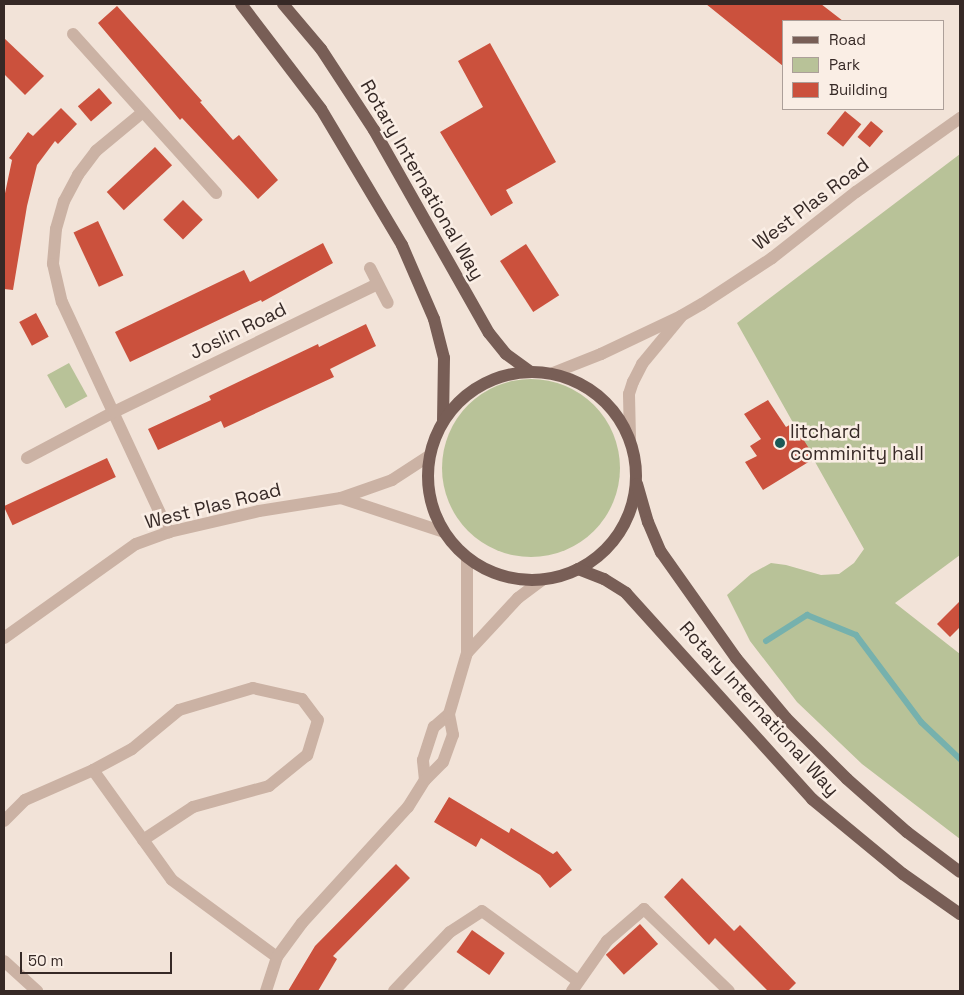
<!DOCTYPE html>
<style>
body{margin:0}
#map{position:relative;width:964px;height:995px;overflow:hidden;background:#f2e3d8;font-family:"Space Grotesk",sans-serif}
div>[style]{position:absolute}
.green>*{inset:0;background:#b8c298;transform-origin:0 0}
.round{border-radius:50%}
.stream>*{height:6px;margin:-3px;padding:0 3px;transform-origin:3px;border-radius:3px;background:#76b1ad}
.building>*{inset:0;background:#cb513d;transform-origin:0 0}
.minor>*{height:12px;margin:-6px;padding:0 6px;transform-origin:6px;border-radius:6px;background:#cbb2a4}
.tertiary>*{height:12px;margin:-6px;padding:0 6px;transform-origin:6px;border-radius:6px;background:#cbb2a4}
.primary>*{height:12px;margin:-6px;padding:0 6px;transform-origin:6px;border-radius:6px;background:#785e56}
.primary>.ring{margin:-6px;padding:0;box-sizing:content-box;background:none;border:12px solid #785e56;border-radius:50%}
.dots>*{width:14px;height:14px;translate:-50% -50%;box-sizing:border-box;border:2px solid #faeee5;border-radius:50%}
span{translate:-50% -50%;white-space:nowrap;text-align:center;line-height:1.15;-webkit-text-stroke:5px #faeee5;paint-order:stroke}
.street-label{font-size:19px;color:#362926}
.poi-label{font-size:19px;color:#362926}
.left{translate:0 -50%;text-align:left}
.frame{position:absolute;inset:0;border:5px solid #362926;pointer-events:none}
.legend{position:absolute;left:782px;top:20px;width:162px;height:90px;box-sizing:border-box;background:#faeee5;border:1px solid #ac9f99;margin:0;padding:6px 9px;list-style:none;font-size:15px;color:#362926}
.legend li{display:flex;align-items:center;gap:10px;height:25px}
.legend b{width:25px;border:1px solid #ac9f99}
.scale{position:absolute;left:20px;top:952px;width:152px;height:22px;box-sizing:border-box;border:2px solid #362926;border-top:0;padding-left:6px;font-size:15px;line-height:18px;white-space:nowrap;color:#362926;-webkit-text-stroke:4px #faeee5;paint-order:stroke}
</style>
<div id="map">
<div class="green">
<div style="clip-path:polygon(960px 154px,960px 555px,895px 603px,960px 654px,960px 839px,862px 764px,797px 702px,750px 641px,727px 595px,751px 574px,771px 563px,786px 565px,821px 575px,839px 574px,854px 563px,864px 549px,737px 323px)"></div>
<div style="left:69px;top:363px;width:38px;height:25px;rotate:61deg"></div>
<div class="round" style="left:442px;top:379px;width:178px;height:178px"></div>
</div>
<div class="stream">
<div style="left:766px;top:641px;width:49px;rotate:-32.4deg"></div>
<div style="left:807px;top:615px;width:53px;rotate:22.2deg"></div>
<div style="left:856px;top:635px;width:109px;rotate:53.2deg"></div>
<div style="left:921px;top:722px;width:54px;rotate:43.5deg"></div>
</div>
<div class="building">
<div style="clip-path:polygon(706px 4px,821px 4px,843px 21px,783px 21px,783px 66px)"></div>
<div style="clip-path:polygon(117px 6px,202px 101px,200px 102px,233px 140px,239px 135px,278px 180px,258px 199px,182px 118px,180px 120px,98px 23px)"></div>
<div style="clip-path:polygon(4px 38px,44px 76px,25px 95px,4px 74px)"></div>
<div style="clip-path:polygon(490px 43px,556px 162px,506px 190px,513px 203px,491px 216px,440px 132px,483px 107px,458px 61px)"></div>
<div style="left:99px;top:88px;width:20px;height:28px;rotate:49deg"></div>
<div style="clip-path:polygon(61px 108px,77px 124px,58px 144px,55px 141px,37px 165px,27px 206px,13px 290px,4px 289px,4px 198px,12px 160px,9px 158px,28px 132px,33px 136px)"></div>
<div style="left:845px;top:111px;width:21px;height:29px;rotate:39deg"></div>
<div style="left:871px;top:121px;width:16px;height:21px;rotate:40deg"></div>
<div style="left:155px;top:147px;width:25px;height:66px;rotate:47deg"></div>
<div style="left:183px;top:200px;width:28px;height:28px;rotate:45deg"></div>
<div style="left:98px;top:221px;width:60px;height:27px;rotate:65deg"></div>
<div style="clip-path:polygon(323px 243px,333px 263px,262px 302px,261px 300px,130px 362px,115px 332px,244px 270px,250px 282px)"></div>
<div style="left:526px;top:244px;width:61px;height:31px;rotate:57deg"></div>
<div style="left:36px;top:313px;width:27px;height:19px;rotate:62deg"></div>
<div style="clip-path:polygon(366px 324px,376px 346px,330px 369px,334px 377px,224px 428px,221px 421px,158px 450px,148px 429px,211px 400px,209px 396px,318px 344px,319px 347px)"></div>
<div style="clip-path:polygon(768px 400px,786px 427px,793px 423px,815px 458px,763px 490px,745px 462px,757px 456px,750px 446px,761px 439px,744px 414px)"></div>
<div style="left:107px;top:458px;width:21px;height:114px;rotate:65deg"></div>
<div style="clip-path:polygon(960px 601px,960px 627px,950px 637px,937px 624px)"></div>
<div style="clip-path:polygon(449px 797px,509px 833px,511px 828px,553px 854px,557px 851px,572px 870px,550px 888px,540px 875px,481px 838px,476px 847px,434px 822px)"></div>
<div style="clip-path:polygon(396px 864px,410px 878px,333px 956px,337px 959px,318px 991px,288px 991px,315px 946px)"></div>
<div style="clip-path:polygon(682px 878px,734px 931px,740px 925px,796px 983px,788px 991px,768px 991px,715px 938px,709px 945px,664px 897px)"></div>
<div style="left:640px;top:924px;width:27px;height:46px;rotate:48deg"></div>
<div style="left:472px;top:930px;width:40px;height:27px;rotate:35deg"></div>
</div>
<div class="minor">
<div style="left:73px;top:34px;width:214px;rotate:48deg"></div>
<div style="left:143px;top:112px;width:61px;rotate:140.3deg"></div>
<div style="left:96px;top:151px;width:30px;rotate:127deg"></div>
<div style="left:78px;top:175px;width:30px;rotate:118deg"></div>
<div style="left:64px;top:201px;width:29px;rotate:106deg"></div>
<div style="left:56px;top:229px;width:35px;rotate:95deg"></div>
<div style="left:53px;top:264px;width:39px;rotate:77deg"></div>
<div style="left:62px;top:302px;width:254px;rotate:65.1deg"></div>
<div style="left:370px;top:268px;width:39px;rotate:63deg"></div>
<div style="left:27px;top:458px;width:98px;rotate:-27.9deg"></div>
<div style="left:114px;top:412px;width:293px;rotate:-25.9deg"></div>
<div style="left:467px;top:653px;width:75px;rotate:-47.2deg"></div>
<div style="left:518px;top:598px;width:31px;rotate:-37deg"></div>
<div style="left:93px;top:770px;width:44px;rotate:-28.3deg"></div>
<div style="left:132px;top:749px;width:61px;rotate:-39.7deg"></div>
<div style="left:179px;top:710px;width:77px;rotate:-16.6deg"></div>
<div style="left:253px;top:688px;width:50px;rotate:12.7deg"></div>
<div style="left:302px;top:699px;width:26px;rotate:53deg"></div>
<div style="left:318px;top:720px;width:37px;rotate:107deg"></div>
<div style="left:307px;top:755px;width:49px;rotate:140.8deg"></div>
<div style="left:269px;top:786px;width:79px;rotate:164.6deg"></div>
<div style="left:193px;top:807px;width:60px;rotate:146.6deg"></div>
<div style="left:425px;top:780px;width:20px;rotate:-96deg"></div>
<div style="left:423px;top:760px;width:35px;rotate:-72deg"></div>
<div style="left:434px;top:727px;width:20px;rotate:-41deg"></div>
<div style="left:4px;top:821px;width:30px;rotate:-45deg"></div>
<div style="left:25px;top:800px;width:74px;rotate:-23.8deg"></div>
<div style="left:93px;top:770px;width:135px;rotate:54.3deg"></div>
<div style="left:172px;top:880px;width:130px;rotate:36.3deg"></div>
<div style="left:4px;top:961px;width:45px;rotate:42.3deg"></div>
<div style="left:266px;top:991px;width:36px;rotate:-72deg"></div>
<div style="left:277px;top:957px;width:42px;rotate:-53.7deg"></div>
<div style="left:302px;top:923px;width:157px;rotate:-47.6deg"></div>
<div style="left:408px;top:807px;width:32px;rotate:-58deg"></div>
<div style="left:425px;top:780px;width:25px;rotate:-45deg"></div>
<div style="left:443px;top:762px;width:29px;rotate:-70deg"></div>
<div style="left:453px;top:735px;width:21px;rotate:-101deg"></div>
<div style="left:449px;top:714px;width:64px;rotate:-73.6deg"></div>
<div style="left:467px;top:653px;width:95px;rotate:-90deg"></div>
<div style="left:394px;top:991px;width:81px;rotate:-46.5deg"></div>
<div style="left:450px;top:932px;width:38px;rotate:-33deg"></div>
<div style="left:482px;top:911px;width:119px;rotate:36.1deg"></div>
<div style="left:572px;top:991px;width:61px;rotate:-55deg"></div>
<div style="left:607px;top:941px;width:49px;rotate:-40.9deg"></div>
<div style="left:644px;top:909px;width:118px;rotate:44deg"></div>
</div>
<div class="tertiary">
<div style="left:553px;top:373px;width:52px;rotate:-21.6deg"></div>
<div style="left:601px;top:354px;width:89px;rotate:-25.4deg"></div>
<div style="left:681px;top:316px;width:24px;rotate:-30deg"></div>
<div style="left:702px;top:304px;width:84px;rotate:-33.3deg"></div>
<div style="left:772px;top:258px;width:107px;rotate:-38.2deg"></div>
<div style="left:856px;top:192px;width:128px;rotate:-35.4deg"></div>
<div style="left:630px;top:439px;width:45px;rotate:-91.3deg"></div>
<div style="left:629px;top:394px;width:13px;rotate:-72deg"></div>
<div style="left:633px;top:382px;width:20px;rotate:-63deg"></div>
<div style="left:642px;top:364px;width:60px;rotate:-50.4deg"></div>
<div style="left:341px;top:498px;width:108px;rotate:18.3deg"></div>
<div style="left:4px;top:638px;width:162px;rotate:-35.5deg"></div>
<div style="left:136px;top:544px;width:35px;rotate:-20deg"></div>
<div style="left:169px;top:532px;width:92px;rotate:-13.1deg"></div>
<div style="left:259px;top:511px;width:83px;rotate:-9deg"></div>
<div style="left:341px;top:498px;width:54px;rotate:-19.4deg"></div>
<div style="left:392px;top:480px;width:44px;rotate:-33deg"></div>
</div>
<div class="primary">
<div style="left:241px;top:4px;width:132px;rotate:52.7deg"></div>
<div style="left:321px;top:109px;width:158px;rotate:59.2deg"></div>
<div style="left:402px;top:245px;width:81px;rotate:66.6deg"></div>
<div style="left:434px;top:319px;width:40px;rotate:75.6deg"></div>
<div style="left:444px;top:358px;width:62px;rotate:90.9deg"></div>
<div style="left:283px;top:4px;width:59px;rotate:49.8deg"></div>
<div style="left:321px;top:49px;width:97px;rotate:56.8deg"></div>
<div style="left:374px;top:130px;width:233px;rotate:60.5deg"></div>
<div style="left:489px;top:333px;width:27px;rotate:51deg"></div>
<div style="left:506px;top:354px;width:29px;rotate:36deg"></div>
<div class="ring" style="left:428px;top:372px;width:196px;height:196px"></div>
<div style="left:637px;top:484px;width:40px;rotate:74deg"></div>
<div style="left:648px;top:522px;width:33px;rotate:67deg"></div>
<div style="left:661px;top:552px;width:130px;rotate:54.7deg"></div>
<div style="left:736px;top:658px;width:78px;rotate:50.2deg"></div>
<div style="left:786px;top:718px;width:86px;rotate:45deg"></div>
<div style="left:847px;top:779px;width:80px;rotate:41.5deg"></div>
<div style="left:907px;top:832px;width:66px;rotate:37deg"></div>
<div style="left:578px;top:569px;width:28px;rotate:21deg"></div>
<div style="left:604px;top:579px;width:26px;rotate:32deg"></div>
<div style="left:626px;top:593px;width:278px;rotate:47.9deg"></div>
<div style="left:812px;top:799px;width:118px;rotate:39.5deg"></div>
<div style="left:903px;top:874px;width:70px;rotate:35.1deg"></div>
</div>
<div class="dots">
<div style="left:780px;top:443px;background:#1a5957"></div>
</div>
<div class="street-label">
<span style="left:422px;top:180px;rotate:60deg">Rotary International Way</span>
<span style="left:811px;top:204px;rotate:-37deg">West Plas Road</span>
<span style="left:238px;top:331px;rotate:-26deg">Joslin Road</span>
<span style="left:213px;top:506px;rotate:-14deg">West Plas Road</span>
<span style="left:759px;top:709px;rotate:48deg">Rotary International Way</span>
</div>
<div class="poi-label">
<span class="left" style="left:790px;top:443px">litchard<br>comminity hall</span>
</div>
<div class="frame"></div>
<ul class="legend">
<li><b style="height:6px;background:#785e56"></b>Road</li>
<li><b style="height:14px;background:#b8c298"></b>Park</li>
<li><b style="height:14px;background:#cb513d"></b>Building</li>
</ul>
<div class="scale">50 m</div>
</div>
